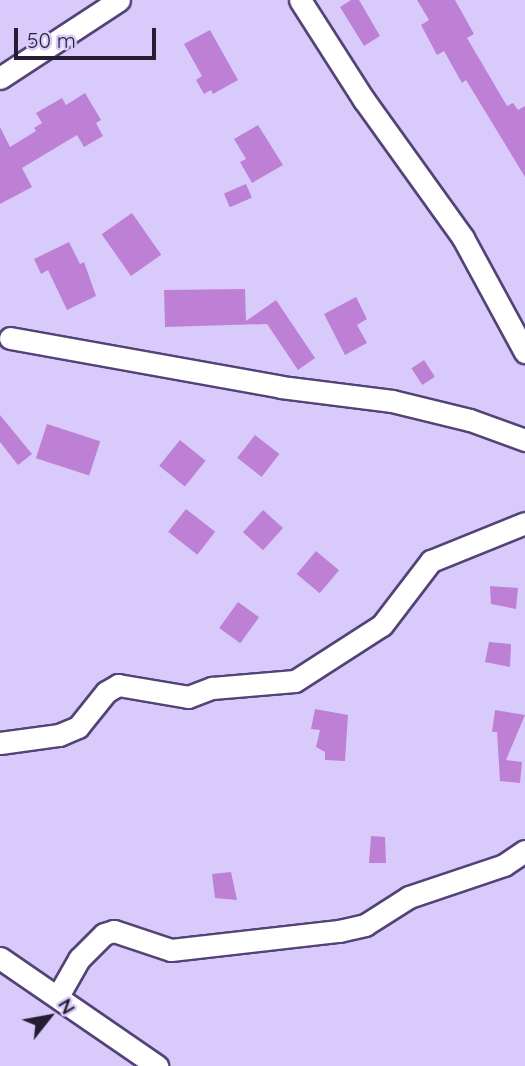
<!DOCTYPE html>
<style>
body{margin:0}
#map{position:relative;width:525px;height:1066px;overflow:hidden;background:#d8cbfb;font-family:Quicksand,sans-serif}
div>[style]{position:absolute}
.building>*{inset:0;background:#be80d4;transform-origin:0 0}
.roads{filter:drop-shadow(2px 0 #534376) drop-shadow(-2px 0 #534376) drop-shadow(0 2px #534376) drop-shadow(0 -2px #534376)}
.minor>*{height:21px;margin:-10.5px;padding:0 10.5px;transform-origin:10.5px;border-radius:10.5px;background:#fff}
span{translate:-50% -50%;white-space:nowrap;text-align:center;line-height:1.15;-webkit-text-stroke:5px #d8cbfb;paint-order:stroke}
.north{position:absolute;left:14px;top:982px;width:70px;height:70px;-webkit-text-stroke:5px #d8cbfb;paint-order:stroke;rotate:59deg;font-size:19px;font-weight:700;line-height:28px;text-align:center;color:#241d33}
.north::after{content:'';display:block;margin:auto;width:24px;height:32px;background:#241d33;clip-path:polygon(50% 0,100% 100%,50% 72%,0 100%)}
.scale{position:absolute;left:14px;top:28px;width:142px;height:32px;box-sizing:border-box;border:4px solid #241d33;border-top:0;padding-left:9px;font-size:21px;line-height:24px;white-space:nowrap;color:#241d33;-webkit-text-stroke:5px #d8cbfb;paint-order:stroke}
</style>
<div id="map">
<div class="building">
<div style="clip-path:polygon(351px 0,359px 0,380px 36px,364px 46px,340px 7px)"></div>
<div style="clip-path:polygon(417px 0,455px 0,474px 34px,467px 38px,507px 106px,513px 103px,518px 110px,525px 106px,525px 177px,466px 80px,462px 83px,444px 51px,437px 55px,421px 25px,429px 20px)"></div>
<div style="clip-path:polygon(210px 30px,238px 80px,213px 94px,211px 90px,204px 94px,196px 80px,202px 76px,184px 44px)"></div>
<div style="clip-path:polygon(85px 93px,101px 120px,96px 123px,103px 136px,84px 147px,77px 135px,22px 168px,32px 187px,0 204px,0 127px,10px 147px,36px 131px,34px 128px,42px 123px,36px 113px,62px 98px,66px 105px)"></div>
<div style="clip-path:polygon(258px 125px,283px 165px,252px 183px,240px 162px,246px 159px,234px 139px)"></div>
<div style="left:246px;top:184px;width:15px;height:24px;rotate:67deg"></div>
<div style="left:132px;top:213px;width:51px;height:37px;rotate:55deg"></div>
<div style="clip-path:polygon(69px 242px,80px 264px,84px 262px,96px 296px,67px 310px,48px 270px,41px 274px,34px 259px)"></div>
<div style="clip-path:polygon(245px 289px,246px 321px,276px 300px,315px 358px,298px 370px,267px 324px,165px 327px,164px 290px)"></div>
<div style="clip-path:polygon(356px 297px,367px 319px,357px 325px,367px 343px,345px 355px,324px 314px)"></div>
<div style="left:424px;top:360px;width:20px;height:15px;rotate:57deg"></div>
<div style="clip-path:polygon(0 415px,32px 454px,18px 465px,0 442px)"></div>
<div style="left:47px;top:424px;width:56px;height:36px;rotate:18deg"></div>
<div style="left:255px;top:435px;width:31px;height:29px;rotate:38deg"></div>
<div style="left:180px;top:440px;width:33px;height:33px;rotate:39deg"></div>
<div style="left:186px;top:509px;width:37px;height:29px;rotate:38deg"></div>
<div style="left:263px;top:510px;width:27px;height:30px;rotate:42deg"></div>
<div style="left:316px;top:551px;width:30px;height:30px;rotate:40deg"></div>
<div style="clip-path:polygon(490px 586px,518px 588px,516px 609px,491px 604px)"></div>
<div style="left:238px;top:602px;width:26px;height:32px;rotate:36deg"></div>
<div style="clip-path:polygon(489px 642px,511px 644px,510px 667px,485px 662px)"></div>
<div style="clip-path:polygon(315px 709px,348px 715px,345px 761px,325px 760px,325px 752px,316px 747px,320px 730px,311px 729px)"></div>
<div style="clip-path:polygon(495px 710px,525px 715px,506px 760px,522px 762px,520px 783px,500px 781px,497px 732px,492px 732px)"></div>
<div style="clip-path:polygon(371px 836px,385px 837px,386px 863px,369px 863px)"></div>
<div style="clip-path:polygon(231px 872px,237px 900px,215px 898px,212px 874px)"></div>
</div>
<div class="roads">
<div class="minor">
<div style="left:300px;top:0;width:119px;rotate:57.4deg"></div>
<div style="left:364px;top:100px;width:170px;rotate:54.3deg"></div>
<div style="left:463px;top:238px;width:130px;rotate:61.5deg"></div>
<div style="left:0;top:78px;width:142px;rotate:-33.2deg"></div>
<div style="left:10px;top:338px;width:275px;rotate:10.2deg"></div>
<div style="left:281px;top:387px;width:112px;rotate:7.2deg"></div>
<div style="left:392px;top:401px;width:80px;rotate:13.7deg"></div>
<div style="left:470px;top:420px;width:59px;rotate:20deg"></div>
<div style="left:0;top:743px;width:60px;rotate:-7.7deg"></div>
<div style="left:59px;top:735px;width:21px;rotate:-23deg"></div>
<div style="left:78px;top:727px;width:45px;rotate:-51.3deg"></div>
<div style="left:106px;top:692px;width:14px;rotate:-30deg"></div>
<div style="left:118px;top:685px;width:71px;rotate:9.7deg"></div>
<div style="left:188px;top:697px;width:26px;rotate:-21deg"></div>
<div style="left:212px;top:688px;width:83px;rotate:-4.8deg"></div>
<div style="left:295px;top:681px;width:103px;rotate:-32.8deg"></div>
<div style="left:382px;top:625px;width:81px;rotate:-52.6deg"></div>
<div style="left:431px;top:561px;width:101px;rotate:-22deg"></div>
<div style="left:0;top:958px;width:191px;rotate:34.5deg"></div>
<div style="left:58px;top:996px;width:43px;rotate:-60.4deg"></div>
<div style="left:79px;top:959px;width:35px;rotate:-45deg"></div>
<div style="left:104px;top:934px;width:10px;rotate:-17deg"></div>
<div style="left:114px;top:931px;width:60px;rotate:18.4deg"></div>
<div style="left:171px;top:950px;width:169px;rotate:-6.5deg"></div>
<div style="left:339px;top:931px;width:27px;rotate:-13deg"></div>
<div style="left:365px;top:925px;width:52px;rotate:-32.5deg"></div>
<div style="left:409px;top:897px;width:100px;rotate:-18.6deg"></div>
<div style="left:504px;top:865px;width:25px;rotate:-34deg"></div>
</div>
</div>
<div class="north">N</div>
<div class="scale">50 m</div>
</div>
